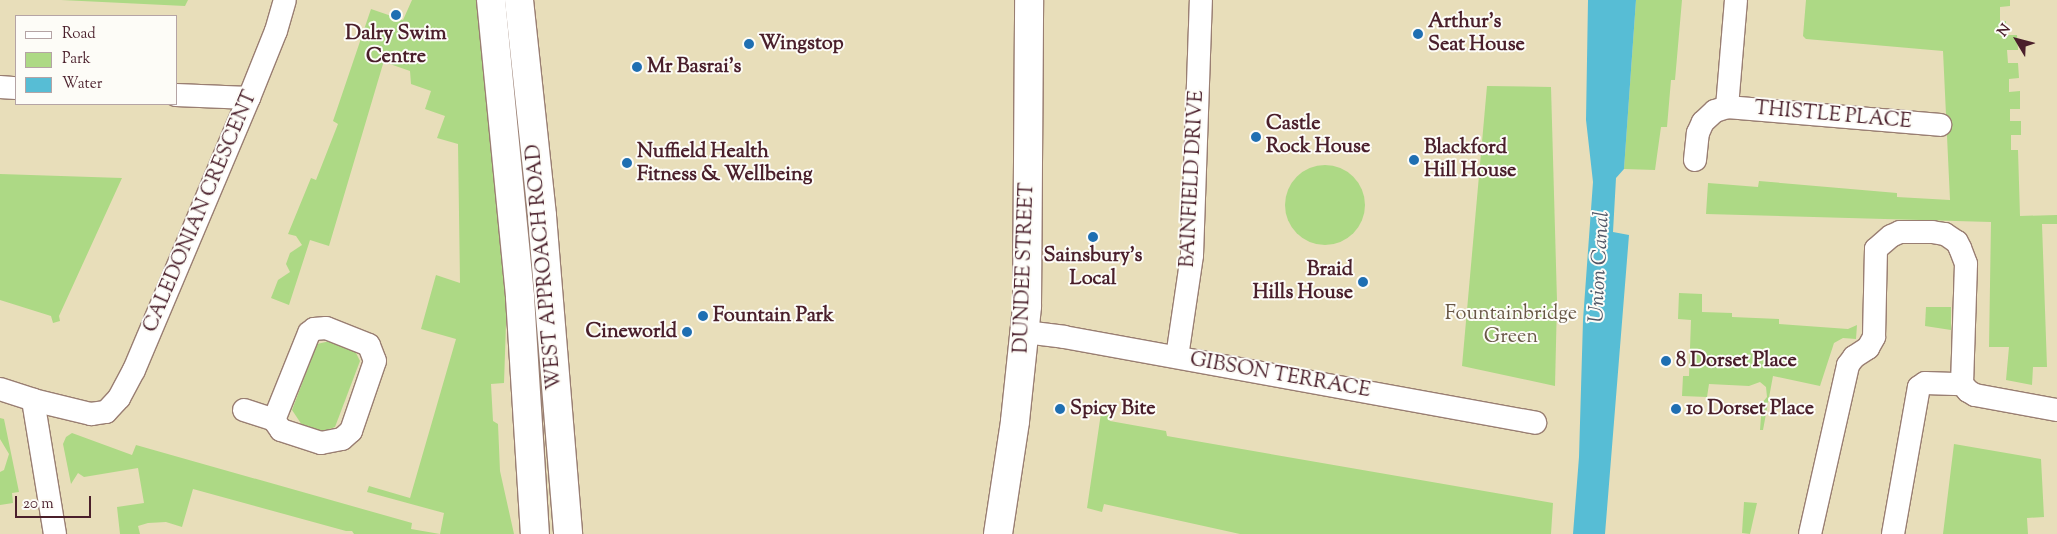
<!DOCTYPE html>
<style>
body{margin:0}
#map{position:relative;width:2057px;height:534px;overflow:hidden;background:#e8deba;font-family:"Sorts Mill Goudy",serif}
div>[style]{position:absolute}
.green>*{inset:0;background:#add985}
.round{border-radius:50%}
.water>*{inset:0;background:#57bdd5}
.roads{filter:drop-shadow(1px 0 #997e72) drop-shadow(-1px 0 #997e72) drop-shadow(0 1px #997e72) drop-shadow(0 -1px #997e72)}
.minor>*{height:22px;margin:-11px;padding:0 11px;transform-origin:11px;border-radius:11px;background:#fff}
.tertiary>*{height:28px;margin:-14px;padding:0 14px;transform-origin:14px;border-radius:14px;background:#fff}
.dots>*{width:14px;height:14px;translate:-50% -50%;box-sizing:border-box;border:2px solid #fdfcf7;border-radius:50%}
span{translate:-50% -50%;white-space:nowrap;text-align:center;line-height:1.15;-webkit-text-stroke:4px #fdfcf7;paint-order:stroke}
.poi-label{font-size:20px;color:#4a1f2b;font-weight:700}
.left{translate:0 -50%;text-align:left}
.right{translate:-100% -50%;text-align:right}
.street-label{font-size:20px;color:#4a1f2b}
.park-label{font-size:20px;color:#685746}
.water-label{font-size:21px;color:#4f5666;font-style:italic}
.legend{position:absolute;left:15px;top:15px;width:162px;height:90px;box-sizing:border-box;background:#fdfcf7;border:1px solid #b5a4a5;margin:0;padding:6px 9px;list-style:none;font-size:15px;color:#4a1f2b}
.legend li{display:flex;align-items:center;gap:10px;height:25px}
.legend b{width:25px;border:1px solid #b5a4a5}
.north{position:absolute;left:1992px;top:15px;width:50px;height:50px;-webkit-text-stroke:4px #fdfcf7;paint-order:stroke;rotate:307deg;font-size:14px;font-weight:700;line-height:20px;text-align:center;color:#4a1f2b}
.north::after{content:'';display:block;margin:auto;width:18px;height:22px;background:#4a1f2b;clip-path:polygon(50% 0,100% 100%,50% 72%,0 100%)}
.scale{position:absolute;left:15px;top:496px;width:76px;height:22px;box-sizing:border-box;border:2px solid #4a1f2b;border-top:0;padding-left:6px;font-size:15px;line-height:18px;white-space:nowrap;color:#4a1f2b;-webkit-text-stroke:4px #fdfcf7;paint-order:stroke}
</style>
<div id="map">
<div class="green">
<div style="clip-path:polygon(61px 0,188px 0,185px 6px)"></div>
<div style="clip-path:polygon(412px 0,477px 0,507px 294px,504px 383px,491px 384px,493px 421px,498px 424px,500px 471px,514px 534px,354px 534px,352px 531px,346px 531px,193px 489px,182px 527px,166px 522px,148px 523px,138px 526px,140px 534px,120px 534px,117px 507px,144px 503px,138px 468px,84px 477px,78px 473px,71px 484px,63px 444px,66px 437px,72px 433px,132px 455px,136px 445px,412px 523px,411px 529px,440px 534px,444px 513px,367px 492px,369px 486px,410px 498px,456px 339px,421px 329px,436px 275px,460px 283px,458px 144px,437px 138px,445px 116px,425px 109px,431px 91px,411px 84px,410px 71px,387px 63px,383px 64px,329px 246px,310px 240px,289px 305px,271px 298px,278px 280px,290px 272px,286px 264px,290px 253px,302px 245px,296px 236px,288px 234px,311px 178px,316px 180px,338px 124px,333px 121px,371px 9px,403px 20px)"></div>
<div style="clip-path:polygon(1636px 0,1682px 0,1675px 80px,1671px 80px,1667px 127px,1661px 127px,1655px 170px,1624px 169px)"></div>
<div style="clip-path:polygon(1806px 0,2010px 0,2010px 6px,2000px 7px,2000px 21px,2006px 21px,2006px 35px,2017px 35px,2018px 50px,2007px 50px,2008px 63px,2018px 63px,2019px 78px,2009px 79px,2009px 92px,2020px 91px,2020px 109px,2010px 109px,2010px 121px,2021px 121px,2021px 135px,2011px 135px,2011px 150px,2018px 150px,2020px 216px,2057px 215px,2057px 224px,2042px 224px,2047px 367px,2033px 367px,2032px 385px,2006px 380px,2009px 347px,1989px 347px,1991px 222px,1706px 214px,1708px 183px,1758px 187px,1759px 181px,1897px 193px,1897px 197px,1950px 200px,1943px 51px,1806px 39px,1803px 36px)"></div>
<div style="clip-path:polygon(1487px 86px,1551px 87px,1557px 301px,1555px 386px,1462px 366px)"></div>
<div class="round" style="left:1285px;top:165px;width:80px;height:80px"></div>
<div style="clip-path:polygon(0 174px,122px 178px,59px 316px,60px 321px,53px 323px,51px 316px,0 300px)"></div>
<div style="clip-path:polygon(1679px 293px,1702px 294px,1702px 312px,1732px 313px,1732px 317px,1779px 319px,1779px 324px,1848px 329px,1857px 325px,1856px 339px,1843px 338px,1834px 343px,1820px 386px,1773px 376px,1763px 430px,1760px 430px,1762px 403px,1767px 397px,1766px 387px,1760px 382px,1749px 386px,1709px 384px,1707px 397px,1682px 396px,1683px 376px,1689px 376px,1691px 320px,1678px 319px)"></div>
<div style="clip-path:polygon(1926px 307px,1951px 307px,1951px 330px,1925px 326px)"></div>
<div style="clip-path:polygon(330px 341px,355px 351px,360px 361px,335px 427px,324px 431px,315px 431px,302px 425px,292px 410px,317px 344px)"></div>
<div style="clip-path:polygon(1101px 413px,1111px 415px,1110px 421px,1166px 431px,1167px 436px,1553px 503px,1551px 534px,1240px 534px,1104px 504px,1102px 512px,1087px 508px)"></div>
<div style="clip-path:polygon(0 418px,4px 419px,19px 492px,12px 493px,13px 503px,0 505px,0 472px,4px 470px,9px 454px,0 439px)"></div>
<div style="clip-path:polygon(1954px 444px,2041px 459px,2044px 517px,2027px 518px,2028px 534px,1943px 534px)"></div>
<div style="clip-path:polygon(1744px 502px,1757px 503px,1750px 534px,1742px 533px)"></div>
</div>
<div class="water">
<div style="clip-path:polygon(1588px 0,1636px 0,1624px 169px,1616px 178px,1613px 232px,1629px 235px,1605px 534px,1573px 534px,1579px 457px,1583px 320px,1593px 182px,1586px 120px)"></div>
</div>
<div class="roads">
<div class="minor">
<div style="left:0;top:87px;width:16px;rotate:4deg"></div>
<div style="left:176px;top:95px;width:73px;rotate:2.4deg"></div>
<div style="left:1727px;top:107px;width:214px;rotate:4.8deg"></div>
<div style="left:1695px;top:160px;width:27px;rotate:-84deg"></div>
<div style="left:1698px;top:133px;width:12px;rotate:-66deg"></div>
<div style="left:1703px;top:122px;width:16px;rotate:-43deg"></div>
<div style="left:1715px;top:111px;width:13px;rotate:-18deg"></div>
<div style="left:1727px;top:107px;width:107px;rotate:-85.2deg"></div>
<div style="left:1025px;top:332px;width:39px;rotate:7deg"></div>
<div style="left:1064px;top:337px;width:479px;rotate:10.3deg"></div>
<div style="left:1177px;top:357px;width:103px;rotate:-81.6deg"></div>
<div style="left:1192px;top:255px;width:255px;rotate:-88deg"></div>
<div style="left:1962px;top:384px;width:9px;rotate:49deg"></div>
<div style="left:1968px;top:391px;width:8px;rotate:30deg"></div>
<div style="left:1975px;top:395px;width:83px;rotate:10.4deg"></div>
<div style="left:0;top:389px;width:35px;rotate:18deg"></div>
<div style="left:33px;top:400px;width:60px;rotate:13.6deg"></div>
<div style="left:91px;top:414px;width:15px;rotate:-8deg"></div>
<div style="left:106px;top:412px;width:19px;rotate:-47deg"></div>
<div style="left:119px;top:398px;width:32px;rotate:-62deg"></div>
<div style="left:134px;top:370px;width:295px;rotate:-67.1deg"></div>
<div style="left:249px;top:98px;width:72px;rotate:-68.1deg"></div>
<div style="left:276px;top:31px;width:32px;rotate:-74deg"></div>
<div style="left:33px;top:400px;width:136px;rotate:80.7deg"></div>
<div style="left:244px;top:410px;width:32px;rotate:18deg"></div>
<div style="left:274px;top:420px;width:12px;rotate:55deg"></div>
<div style="left:281px;top:430px;width:42px;rotate:18deg"></div>
<div style="left:321px;top:443px;width:21px;rotate:-11deg"></div>
<div style="left:342px;top:439px;width:12px;rotate:-42deg"></div>
<div style="left:351px;top:431px;width:74px;rotate:-71.1deg"></div>
<div style="left:375px;top:361px;width:17px;rotate:-111deg"></div>
<div style="left:369px;top:345px;width:46px;rotate:-158.4deg"></div>
<div style="left:326px;top:328px;width:12px;rotate:175deg"></div>
<div style="left:314px;top:329px;width:6px;rotate:141deg"></div>
<div style="left:309px;top:333px;width:94px;rotate:111.9deg"></div>
<div style="left:1810px;top:534px;width:173px;rotate:-77.3deg"></div>
<div style="left:1848px;top:365px;width:10px;rotate:-53deg"></div>
<div style="left:1854px;top:357px;width:17px;rotate:-33deg"></div>
<div style="left:1868px;top:348px;width:13px;rotate:-61deg"></div>
<div style="left:1874px;top:337px;width:88px;rotate:-88.7deg"></div>
<div style="left:1876px;top:249px;width:20px;rotate:-41deg"></div>
<div style="left:1891px;top:236px;width:10px;rotate:-24deg"></div>
<div style="left:1900px;top:232px;width:32px"></div>
<div style="left:1932px;top:232px;width:13px;rotate:9deg"></div>
<div style="left:1945px;top:234px;width:14px;rotate:34deg"></div>
<div style="left:1957px;top:242px;width:7px;rotate:63deg"></div>
<div style="left:1960px;top:248px;width:17px;rotate:69deg"></div>
<div style="left:1966px;top:264px;width:120px;rotate:91.9deg"></div>
<div style="left:1893px;top:534px;width:149px;rotate:-80deg"></div>
<div style="left:1919px;top:387px;width:7px;rotate:-34deg"></div>
<div style="left:1925px;top:383px;width:37px;rotate:2deg"></div>
</div>
<div class="tertiary">
<div style="left:491px;top:0;width:298px;rotate:84.4deg"></div>
<div style="left:520px;top:297px;width:237px;rotate:86.4deg"></div>
<div style="left:519px;top:0;width:217px;rotate:83.9deg"></div>
<div style="left:542px;top:216px;width:319px;rotate:85.3deg"></div>
<div style="left:998px;top:534px;width:114px;rotate:-81.4deg"></div>
<div style="left:1015px;top:421px;width:116px;rotate:-84deg"></div>
<div style="left:1027px;top:306px;width:306px;rotate:-89.6deg"></div>
</div>
</div>
<div class="dots">
<div style="left:396px;top:15px;background:#1f6fb2"></div>
<div style="left:1418px;top:34px;background:#1f6fb2"></div>
<div style="left:749px;top:44px;background:#1f6fb2"></div>
<div style="left:637px;top:67px;background:#1f6fb2"></div>
<div style="left:1256px;top:137px;background:#1f6fb2"></div>
<div style="left:1414px;top:160px;background:#1f6fb2"></div>
<div style="left:627px;top:163px;background:#1f6fb2"></div>
<div style="left:1093px;top:237px;background:#1f6fb2"></div>
<div style="left:1363px;top:282px;background:#1f6fb2"></div>
<div style="left:703px;top:316px;background:#1f6fb2"></div>
<div style="left:687px;top:332px;background:#1f6fb2"></div>
<div style="left:1666px;top:361px;background:#1f6fb2"></div>
<div style="left:1060px;top:409px;background:#1f6fb2"></div>
<div style="left:1676px;top:409px;background:#1f6fb2"></div>
</div>
<div class="poi-label">
<span class="left" style="left:1428px;top:34px">Arthur's<br>Seat House</span>
<span style="left:396px;top:46px">Dalry Swim<br>Centre</span>
<span class="left" style="left:759px;top:44px">Wingstop</span>
<span class="left" style="left:647px;top:67px">Mr Basrai's</span>
<span class="left" style="left:1266px;top:136px">Castle<br>Rock House</span>
<span class="left" style="left:1424px;top:160px">Blackford<br>Hill House</span>
<span class="left" style="left:637px;top:164px">Nuffield Health<br>Fitness &amp; Wellbeing</span>
<span style="left:1093px;top:268px">Sainsbury's<br>Local</span>
<span class="right" style="left:1353px;top:282px">Braid<br>Hills House</span>
<span class="left" style="left:713px;top:316px">Fountain Park</span>
<span class="right" style="left:677px;top:332px">Cineworld</span>
<span class="left" style="left:1676px;top:361px">8 Dorset Place</span>
<span class="left" style="left:1070px;top:409px">Spicy Bite</span>
<span class="left" style="left:1686px;top:409px">10 Dorset Place</span>
</div>
<div class="street-label">
<span style="left:1833px;top:116px;rotate:5deg">THISTLE PLACE</span>
<span style="left:1193px;top:179px;rotate:-87deg">BAINFIELD DRIVE</span>
<span style="left:201px;top:212px;rotate:-67deg">CALEDONIAN CRESCENT</span>
<span style="left:545px;top:267px;rotate:-95deg">WEST APPROACH ROAD</span>
<span style="left:1025px;top:268px;rotate:-88deg">DUNDEE STREET</span>
<span style="left:1280px;top:376px;rotate:10deg">GIBSON TERRACE</span>
</div>
<div class="park-label">
<span style="left:1511px;top:326px">Fountainbridge<br>Green</span>
</div>
<div class="water-label">
<span style="left:1600px;top:267px;rotate:-87deg">Union Canal</span>
</div>
<ul class="legend">
<li><b style="height:6px;background:#fff"></b>Road</li>
<li><b style="height:14px;background:#add985"></b>Park</li>
<li><b style="height:14px;background:#57bdd5"></b>Water</li>
</ul>
<div class="north">N</div>
<div class="scale">20 m</div>
</div>
